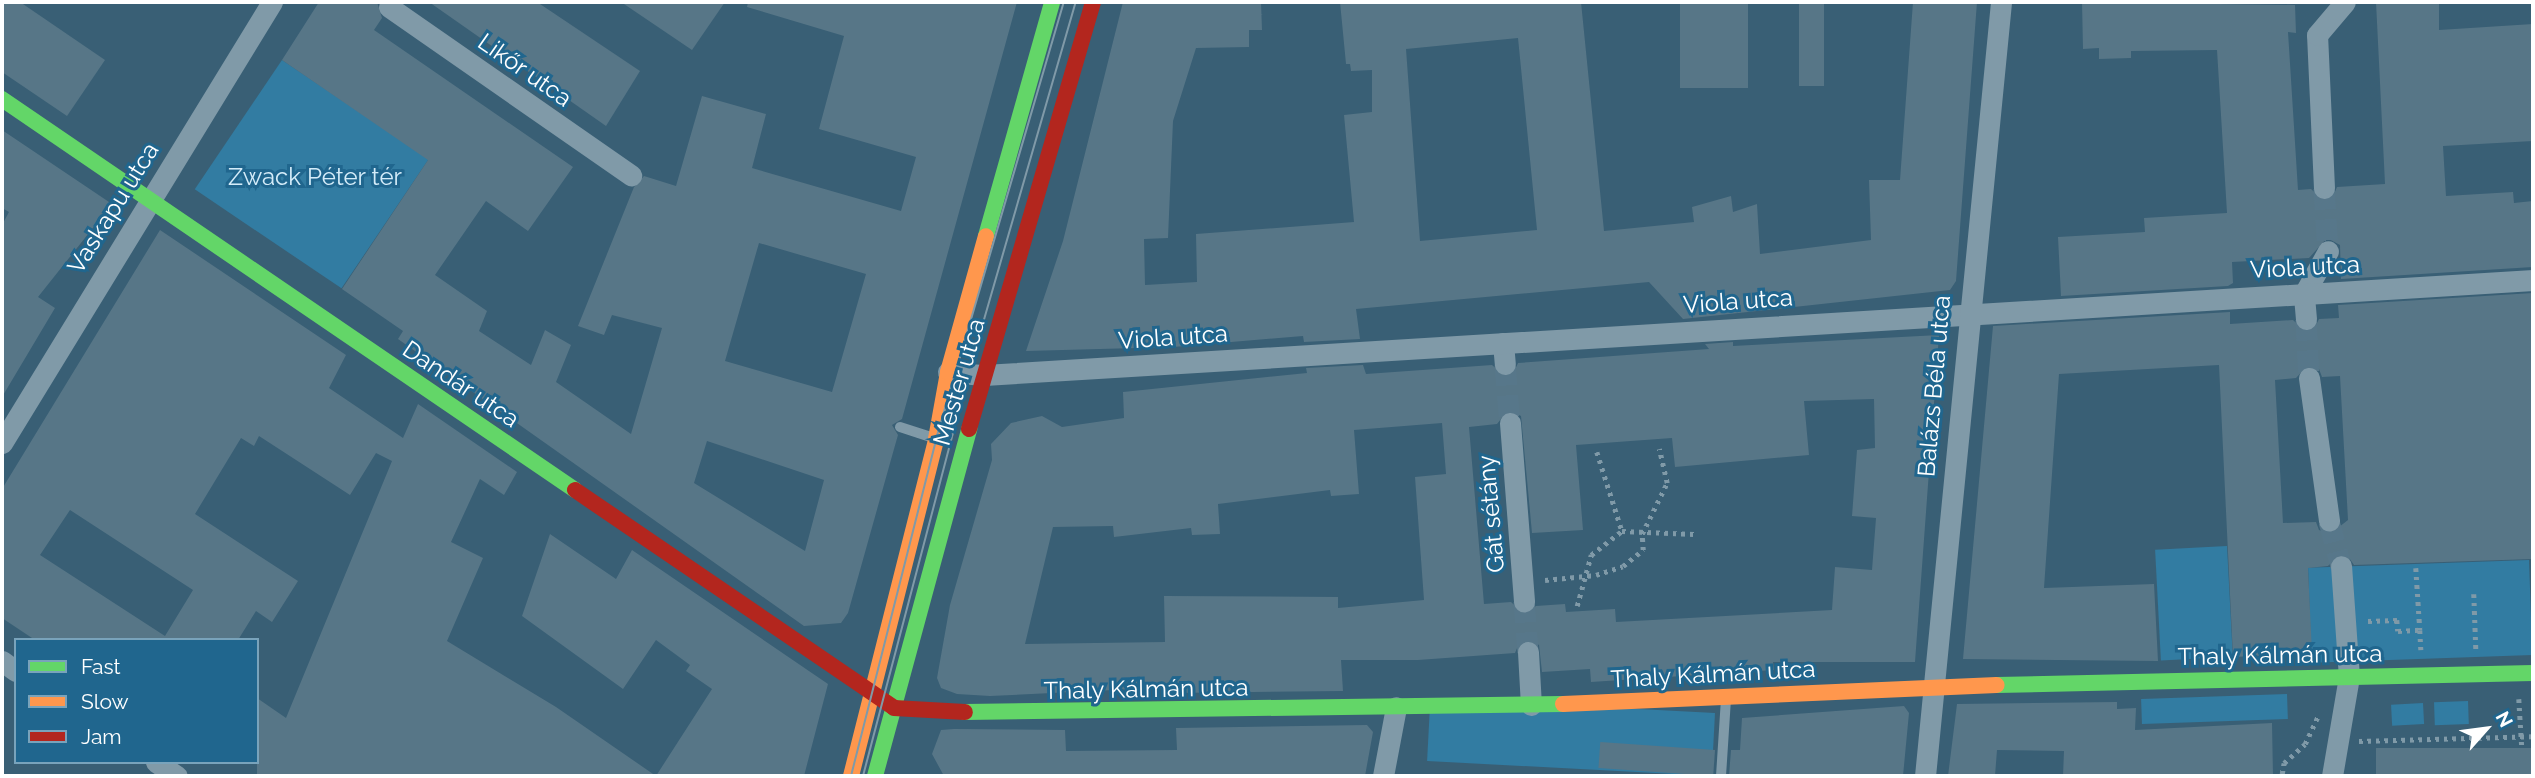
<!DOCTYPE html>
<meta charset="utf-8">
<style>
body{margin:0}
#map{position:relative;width:2535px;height:778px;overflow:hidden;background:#395f75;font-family:Raleway,sans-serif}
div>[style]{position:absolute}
.green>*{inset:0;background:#327ca2;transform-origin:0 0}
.building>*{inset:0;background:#577687;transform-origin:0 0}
.street-tunnel>*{height:21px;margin-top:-10.5px;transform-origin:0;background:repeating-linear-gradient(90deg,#57778a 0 21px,transparent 0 31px)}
.path>*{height:4.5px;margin-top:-2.25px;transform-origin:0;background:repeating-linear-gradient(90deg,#809aa8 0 3.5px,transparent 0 8.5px)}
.lane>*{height:10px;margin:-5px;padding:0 5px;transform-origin:5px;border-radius:5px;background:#809aa8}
.street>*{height:21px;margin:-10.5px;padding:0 10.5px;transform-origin:10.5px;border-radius:10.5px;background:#809aa8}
.fast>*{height:16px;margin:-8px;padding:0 8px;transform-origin:8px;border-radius:8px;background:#63d668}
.slow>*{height:16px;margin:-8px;padding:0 8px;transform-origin:8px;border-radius:8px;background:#ff974d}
.jam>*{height:16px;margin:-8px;padding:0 8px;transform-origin:8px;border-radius:8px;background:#b3261e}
.tram>*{height:2px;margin:-1px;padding:0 1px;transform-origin:1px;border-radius:1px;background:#809aa8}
span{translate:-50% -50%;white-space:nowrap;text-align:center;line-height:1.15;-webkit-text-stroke:6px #20668e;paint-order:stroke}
.street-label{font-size:24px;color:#fff}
.park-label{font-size:24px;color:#d4ecf9}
.frame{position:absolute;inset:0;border:4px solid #fff;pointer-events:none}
.legend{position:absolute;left:14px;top:638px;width:245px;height:126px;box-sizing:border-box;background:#20668e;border:2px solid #79a3bb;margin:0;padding:9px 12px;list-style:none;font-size:21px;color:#fff}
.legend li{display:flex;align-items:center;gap:14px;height:35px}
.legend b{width:35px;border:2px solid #79a3bb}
.north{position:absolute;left:2451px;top:694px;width:70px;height:70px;-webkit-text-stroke:5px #20668e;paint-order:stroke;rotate:62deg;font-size:19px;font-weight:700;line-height:28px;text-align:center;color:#fff}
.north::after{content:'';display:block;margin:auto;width:24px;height:32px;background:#fff;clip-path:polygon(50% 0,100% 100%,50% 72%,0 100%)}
</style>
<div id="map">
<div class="green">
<div style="left:282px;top:60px;width:177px;height:156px;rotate:34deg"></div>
<div style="left:2227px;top:546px;width:111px;height:72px;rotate:87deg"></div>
<div style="left:2529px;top:560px;width:95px;height:221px;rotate:88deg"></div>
<div style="left:2287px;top:694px;width:25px;height:146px;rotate:88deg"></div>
<div style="left:2468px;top:701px;width:23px;height:34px;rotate:88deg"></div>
<div style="left:2423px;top:703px;width:21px;height:32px;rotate:87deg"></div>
<div style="left:1715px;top:713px;width:63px;height:285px;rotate:93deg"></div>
</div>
<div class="building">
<div style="clip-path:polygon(2px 2px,20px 2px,105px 60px,67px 116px,2px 72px)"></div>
<div style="clip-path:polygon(evenodd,319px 2px,377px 2px,382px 18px,374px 30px,573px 167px,528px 231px,486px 201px,435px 275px,487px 311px,479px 331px,531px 365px,545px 330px,571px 345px,556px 382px,631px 434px,662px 328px,612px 315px,604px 335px,578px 326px,634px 187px,644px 176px,676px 186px,702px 96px,766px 114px,752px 168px,901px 211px,916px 157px,819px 129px,844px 36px,747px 7px,748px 2px,1017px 2px,902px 419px,892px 425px,898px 435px,894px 449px,848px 613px,841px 623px,804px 626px,398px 339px,403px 331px,342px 289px,428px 160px,282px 60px,319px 2px,759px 243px,866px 274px,832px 392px,725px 361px,759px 243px,319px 2px,707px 441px,824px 480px,805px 551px,694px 483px,707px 441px)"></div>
<div style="clip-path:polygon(429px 2px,537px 2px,640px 71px,606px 126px)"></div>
<div style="clip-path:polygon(621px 2px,725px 2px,692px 50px)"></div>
<div style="clip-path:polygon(evenodd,1123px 2px,1261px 2px,1262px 30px,1249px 30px,1249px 47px,1196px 48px,1173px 121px,1168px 238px,1144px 239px,1145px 285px,1197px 282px,1196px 234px,1354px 222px,1344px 115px,1372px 112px,1372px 70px,1351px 71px,1350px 64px,1346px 64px,1340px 2px,1581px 2px,1604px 231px,1694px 222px,1692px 207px,1731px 196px,1733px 212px,1757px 204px,1760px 254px,1871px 240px,1869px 180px,1900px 180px,1913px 2px,1977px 2px,1956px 281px,1950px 290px,1683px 319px,1649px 282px,1356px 309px,1360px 339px,1304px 342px,1303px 336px,1173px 347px,1026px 351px,1063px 241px,1123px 2px,1518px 38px,1537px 230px,1420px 241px,1406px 49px,1518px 38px)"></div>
<div style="left:1680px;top:2px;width:68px;height:86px"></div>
<div style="left:1799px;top:2px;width:25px;height:84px"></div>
<div style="clip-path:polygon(2082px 2px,2295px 5px,2296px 33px,2288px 32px,2298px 190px,2311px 189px,2324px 201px,2332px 199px,2337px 187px,2385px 184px,2376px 2px,2439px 2px,2439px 30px,2533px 24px,2533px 141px,2443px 146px,2446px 196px,2513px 192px,2514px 203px,2533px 201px,2533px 267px,2341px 279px,2340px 245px,2327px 238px,2309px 258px,2232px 262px,2233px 283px,2228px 286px,2061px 296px,2058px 237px,2145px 232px,2144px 218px,2227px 213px,2217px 50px,2131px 51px,2131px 58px,2099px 59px,2099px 48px,2083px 49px)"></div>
<div style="clip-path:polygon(2px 130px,112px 204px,38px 297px,55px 308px,2px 397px,2px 225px,9px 212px,2px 208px)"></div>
<div style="clip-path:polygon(evenodd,160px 230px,346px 355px,329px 388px,403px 438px,418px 404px,517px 472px,504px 495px,480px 479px,451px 542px,483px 558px,447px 641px,556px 707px,656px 776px,712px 689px,686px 671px,690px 665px,656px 640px,623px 689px,522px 616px,550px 534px,616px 579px,632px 550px,828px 684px,804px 776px,257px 776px,257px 698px,286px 718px,392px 461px,376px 453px,350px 495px,259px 436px,254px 446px,241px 438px,195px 514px,298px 581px,272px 622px,256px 611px,238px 640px,35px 640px,2px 618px,2px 489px,160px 230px,70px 510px,193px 590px,165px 636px,40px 555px,70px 510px)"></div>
<div style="clip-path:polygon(evenodd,2533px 293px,2533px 559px,2354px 565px,2347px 555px,2339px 553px,2328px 566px,2308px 568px,2312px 653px,2233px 657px,2219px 365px,2059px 374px,2044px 588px,2154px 584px,2158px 661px,1963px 659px,1993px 326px,2230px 312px,2230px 324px,2293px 320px,2306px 332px,2314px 329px,2319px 319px,2339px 318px,2338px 305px,2533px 293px,2308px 365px,2319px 369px,2322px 377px,2340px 376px,2348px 520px,2330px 534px,2319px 530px,2316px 522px,2283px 523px,2275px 380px,2296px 378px,2308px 365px)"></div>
<div style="clip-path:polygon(evenodd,1939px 335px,1915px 662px,1773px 662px,1774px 670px,1591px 682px,1590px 669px,1542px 672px,1539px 645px,1528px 639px,1520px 641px,1515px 653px,1418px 660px,1341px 660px,1343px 691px,1175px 693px,1175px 687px,990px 696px,957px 694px,941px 688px,937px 678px,950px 605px,992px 460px,991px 444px,1011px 423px,1042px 416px,1062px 427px,1124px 418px,1123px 392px,1307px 373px,1306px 368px,1363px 365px,1366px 374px,1492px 365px,1506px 377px,1513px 374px,1518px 363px,1709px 349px,1705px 344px,1733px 342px,1733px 346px,1939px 335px,1874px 399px,1875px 448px,1857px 450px,1852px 516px,1876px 518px,1872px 570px,1835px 567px,1832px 610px,1616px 622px,1615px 609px,1566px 612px,1565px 604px,1536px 606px,1524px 614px,1511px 602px,1484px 604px,1469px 427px,1497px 424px,1508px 410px,1521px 416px,1532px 533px,1583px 530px,1576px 445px,1672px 438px,1675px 467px,1809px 455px,1804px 401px,1874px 399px,1939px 335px,1442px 423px,1446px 474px,1415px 477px,1424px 600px,1338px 608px,1338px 597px,1164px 596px,1165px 642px,1025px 644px,1053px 527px,1113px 526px,1114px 537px,1191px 528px,1192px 535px,1220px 534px,1218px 504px,1330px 490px,1331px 496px,1359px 494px,1354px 430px,1442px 423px)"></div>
<div style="clip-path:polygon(2117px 702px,2117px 709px,2136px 708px,2135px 730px,2272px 723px,2273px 776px,2063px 776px,2064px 751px,1997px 750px,1995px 776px,1948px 776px,1957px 704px)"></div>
<div style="clip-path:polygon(1904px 706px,1909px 713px,1903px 776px,1729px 776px,1731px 750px,1740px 750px,1742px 718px)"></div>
<div style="clip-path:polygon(1367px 725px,1373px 732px,1365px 776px,944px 776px,932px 754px,941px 730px,954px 729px,1065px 730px,1066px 751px,1177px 750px,1176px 728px)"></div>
<div style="left:2533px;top:748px;width:28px;height:157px;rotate:90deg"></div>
<div style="left:1715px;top:750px;width:26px;height:115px;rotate:94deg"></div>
</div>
<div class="street-tunnel">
<div style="left:2324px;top:188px;width:63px;rotate:86.4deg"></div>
<div style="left:2306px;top:319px;width:59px;rotate:87.1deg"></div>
<div style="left:1505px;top:364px;width:59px;rotate:85.2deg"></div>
<div style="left:2329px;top:521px;width:47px;rotate:75.1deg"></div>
<div style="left:1524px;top:601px;width:51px;rotate:85.5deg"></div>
</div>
<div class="path">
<div style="left:1597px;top:452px;width:83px;rotate:72.4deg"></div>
<div style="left:2416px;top:568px;width:62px;rotate:86.3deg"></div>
<div style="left:1545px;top:580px;width:51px;rotate:-5.6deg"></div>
<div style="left:1596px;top:575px;width:28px;rotate:-18deg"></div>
<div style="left:1623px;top:566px;width:26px;rotate:-39deg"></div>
<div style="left:1643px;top:550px;width:16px;rotate:-94deg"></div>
<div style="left:1642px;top:534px;width:57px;rotate:-63.9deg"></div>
<div style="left:1667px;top:483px;width:35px;rotate:-103deg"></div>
<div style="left:2474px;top:594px;width:55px;rotate:87.9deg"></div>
<div style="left:1577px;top:606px;width:53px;rotate:-74.6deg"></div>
<div style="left:1591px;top:555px;width:39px;rotate:-38deg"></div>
<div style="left:1622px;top:531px;width:72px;rotate:2.4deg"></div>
<div style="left:2368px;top:621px;width:29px;rotate:-2deg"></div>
<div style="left:2397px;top:620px;width:11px;rotate:85deg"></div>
<div style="left:2398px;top:631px;width:22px;rotate:-3deg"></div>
<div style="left:2420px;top:630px;width:20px;rotate:87deg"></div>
<div style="left:2519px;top:699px;width:49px;rotate:86.5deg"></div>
<div style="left:2359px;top:741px;width:174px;rotate:-1.6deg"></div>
<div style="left:2282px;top:774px;width:11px;rotate:-80deg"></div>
<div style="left:2284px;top:763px;width:28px;rotate:-42deg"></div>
<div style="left:2305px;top:744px;width:31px;rotate:-65deg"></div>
</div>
<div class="lane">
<div style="left:900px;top:427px;width:36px;rotate:18deg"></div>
<div style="left:1721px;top:776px;width:77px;rotate:-86.3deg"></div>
</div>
<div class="street">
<div style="left:389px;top:7px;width:295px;rotate:34.8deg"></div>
<div style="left:2324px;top:188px;width:153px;rotate:-92.6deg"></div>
<div style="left:2317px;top:35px;width:43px;rotate:-49.7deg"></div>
<div style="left:2306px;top:319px;width:25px;rotate:-95deg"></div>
<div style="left:2304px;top:294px;width:49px;rotate:-60.8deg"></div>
<div style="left:1503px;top:343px;width:21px;rotate:85deg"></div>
<div style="left:948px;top:372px;width:36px;rotate:5deg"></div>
<div style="left:984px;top:375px;width:1552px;rotate:-3.51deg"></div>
<div style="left:2309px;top:378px;width:144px;rotate:82deg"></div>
<div style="left:1510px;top:423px;width:179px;rotate:85.5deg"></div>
<div style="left:2px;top:443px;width:517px;rotate:-58.52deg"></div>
<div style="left:1528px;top:652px;width:53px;rotate:86.8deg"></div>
<div style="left:2px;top:661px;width:17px;rotate:36deg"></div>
<div style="left:156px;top:762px;width:25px;rotate:34deg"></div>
<div style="left:1383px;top:776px;width:70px;rotate:-79.3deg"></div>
<div style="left:1925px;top:776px;width:778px;rotate:-84.39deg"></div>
<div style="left:2332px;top:776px;width:100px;rotate:-80.3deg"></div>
<div style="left:2349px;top:677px;width:111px;rotate:-94.1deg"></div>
</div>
<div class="fast">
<div style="left:2px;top:99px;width:694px;rotate:34.31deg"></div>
<div style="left:986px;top:236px;width:243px;rotate:-74.2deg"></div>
<div style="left:1997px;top:685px;width:536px;rotate:-1.28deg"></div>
<div style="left:965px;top:712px;width:598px;rotate:-0.77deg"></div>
<div style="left:875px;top:776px;width:360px;rotate:-74.8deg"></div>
</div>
<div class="slow">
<div style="left:1563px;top:704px;width:434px;rotate:-2.5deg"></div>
<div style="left:851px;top:776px;width:348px;rotate:-75.8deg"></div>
<div style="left:936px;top:439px;width:68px;rotate:-79.8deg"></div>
<div style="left:948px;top:372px;width:141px;rotate:-74.4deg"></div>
</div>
<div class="jam">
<div style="left:969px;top:429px;width:445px;rotate:-73.8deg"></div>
<div style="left:575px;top:490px;width:386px;rotate:34.3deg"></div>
<div style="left:894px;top:708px;width:71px;rotate:3.2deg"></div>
</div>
<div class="tram">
<div style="left:851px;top:776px;width:348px;rotate:-75.8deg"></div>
<div style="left:936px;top:439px;width:455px;rotate:-73.7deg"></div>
<div style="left:863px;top:776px;width:415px;rotate:-75.3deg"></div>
<div style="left:968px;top:375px;width:388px;rotate:-73.9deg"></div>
</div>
<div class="street-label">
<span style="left:525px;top:70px;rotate:35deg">Likőr utca</span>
<span style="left:113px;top:208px;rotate:-58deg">Vaskapu utca</span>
<span style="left:2305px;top:267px;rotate:-3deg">Viola utca</span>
<span style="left:1738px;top:301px;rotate:-4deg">Viola utca</span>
<span style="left:1173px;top:337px;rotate:-4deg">Viola utca</span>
<span style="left:959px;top:382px;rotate:-74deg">Mester utca</span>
<span style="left:461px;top:384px;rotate:34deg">Dandár utca</span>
<span style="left:1934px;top:386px;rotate:-85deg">Balázs Béla utca</span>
<span style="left:1491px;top:514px;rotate:-95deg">Gát sétány</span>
<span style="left:2280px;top:655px;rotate:-1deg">Thaly Kálmán utca</span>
<span style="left:1713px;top:674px;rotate:-3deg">Thaly Kálmán utca</span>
<span style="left:1146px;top:689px;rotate:-1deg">Thaly Kálmán utca</span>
</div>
<div class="park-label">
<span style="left:315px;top:177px">Zwack Péter tér</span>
</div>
<div class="frame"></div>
<ul class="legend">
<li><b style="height:9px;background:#63d668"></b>Fast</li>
<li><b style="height:9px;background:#ff974d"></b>Slow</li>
<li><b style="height:9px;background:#b3261e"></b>Jam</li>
</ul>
<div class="north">N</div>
</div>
